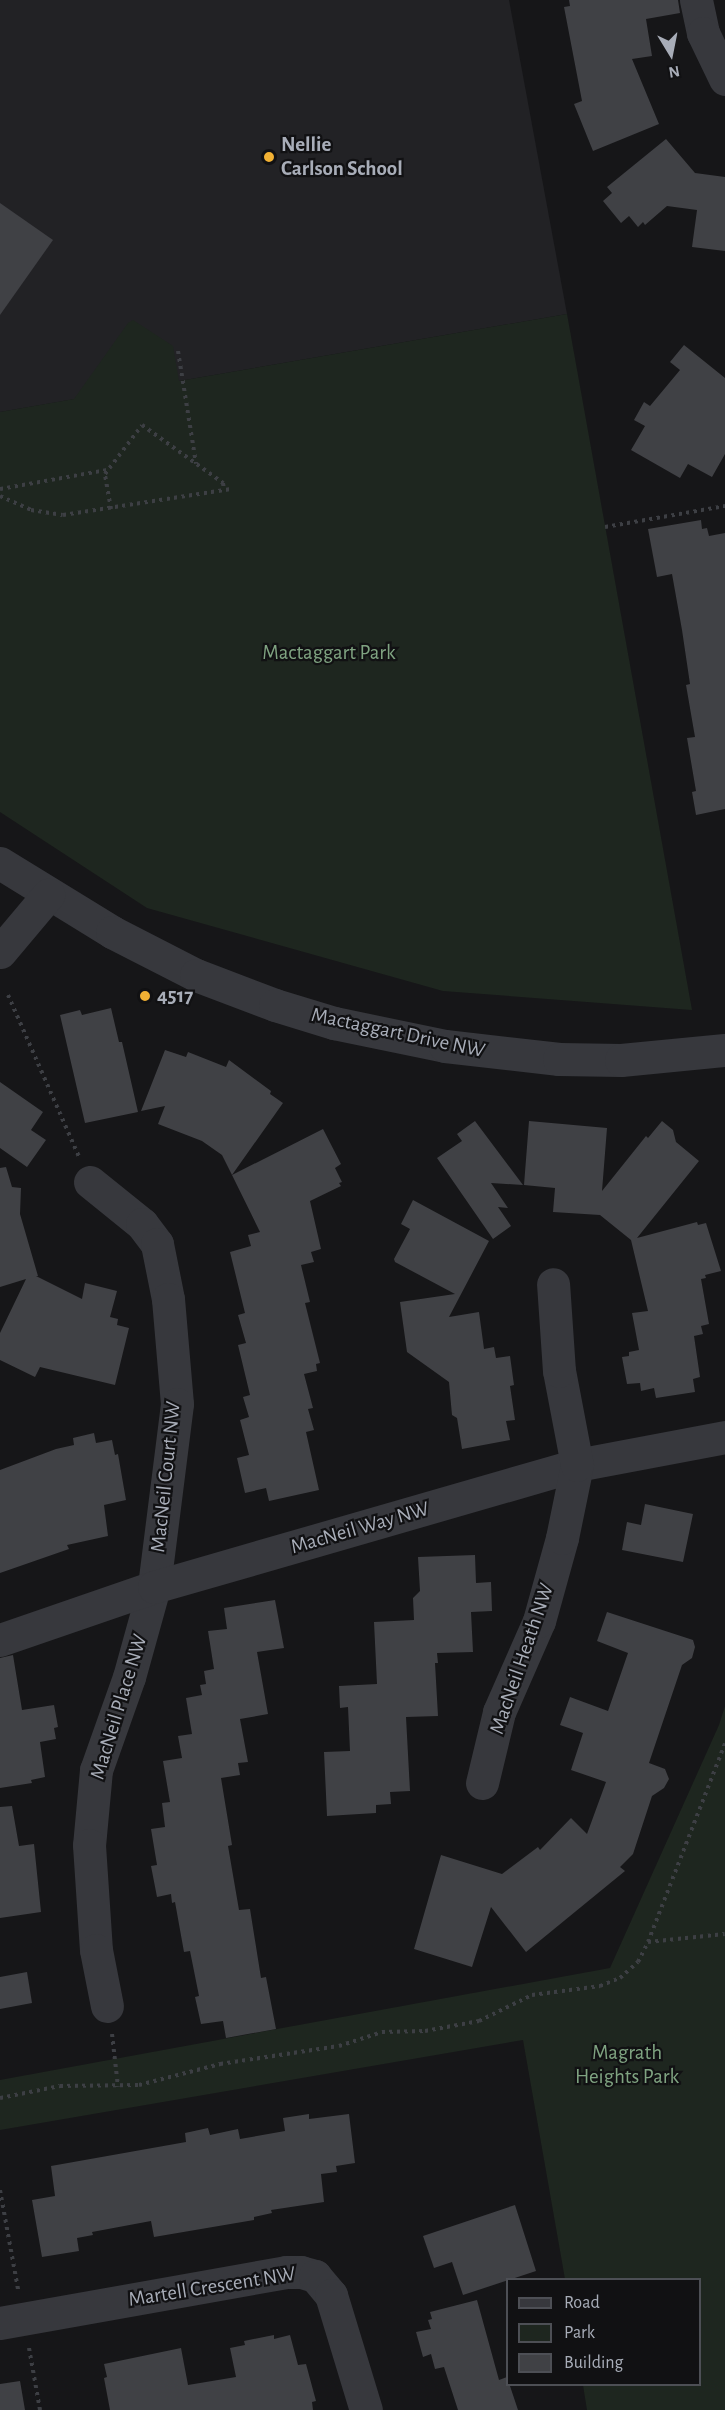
<!DOCTYPE html>
<style>
body{margin:0}
#map{position:relative;width:725px;height:2410px;overflow:hidden;background:#161618;font-family:"Alegreya Sans",sans-serif}
div>[style]{position:absolute}
.built>*{inset:0;background:#222225}
.green>*{inset:0;background:#1e261f}
.building>*{inset:0;background:#404145}
.path>*{height:4px;margin-top:-2px;transform-origin:0;background:repeating-linear-gradient(90deg,#3d3f44 0 3px,transparent 0 7.5px)}
.minor>*{height:33px;margin:-16.5px;padding:0 16.5px;transform-origin:16.5px;border-radius:16.5px;background:#37383d}
.dots>*{width:16px;height:16px;translate:-50% -50%;box-sizing:border-box;border:3px solid #111113;border-radius:50%}
span{translate:-50% -50%;white-space:nowrap;text-align:center;line-height:1.15;-webkit-text-stroke:4.5px #111113;paint-order:stroke}
.poi-label{font-size:21px;color:#a8adb8;font-weight:700}
.left{translate:0 -50%;text-align:left}
.park-label{font-size:21px;color:#7fa381}
.street-label{font-size:21px;color:#a8adb8}
.legend{position:absolute;left:506px;top:2278px;width:195px;height:108px;box-sizing:border-box;background:#111113;border:2px solid #4d4f55;margin:0;padding:8px 10px;list-style:none;font-size:18px;color:#a8adb8}
.legend li{display:flex;align-items:center;gap:12px;height:30px}
.legend b{width:30px;border:2px solid #4d4f55}
.north{position:absolute;left:641px;top:24px;width:60px;height:60px;-webkit-text-stroke:4px #111113;paint-order:stroke;rotate:170deg;font-size:16px;font-weight:700;line-height:24px;text-align:center;color:#a8adb8}
.north::after{content:'';display:block;margin:auto;width:21px;height:27px;background:#a8adb8;clip-path:polygon(50% 0,100% 100%,50% 72%,0 100%)}
</style>
<div id="map">
<div class="built">
<div style="clip-path:polygon(0 0,509px 0,567px 314px,0 412px)"></div>
</div>
<div class="green">
<div style="clip-path:polygon(567px 314px,692px 1010px,443px 991px,147px 908px,0 812px,0 412px,74px 399px,128px 323px,133px 320px,173px 346px,179px 381px)"></div>
<div style="clip-path:polygon(725px 1706px,725px 2410px,587px 2410px,583px 2385px,700px 2384px,700px 2280px,565px 2279px,523px 2040px,0 2130px,0 2080px,610px 1968px,719px 1725px)"></div>
</div>
<div class="building">
<div style="clip-path:polygon(569px 0,678px 0,680px 13px,646px 19px,652px 56px,632px 59px,659px 124px,593px 151px,574px 104px,582px 101px,564px 7px,570px 6px)"></div>
<div style="clip-path:polygon(666px 139px,695px 173px,725px 177px,725px 251px,692px 247px,697px 210px,667px 206px,645px 225px,643px 222px,638px 227px,629px 216px,621px 223px,603px 201px,612px 193px,607px 187px)"></div>
<div style="clip-path:polygon(0 203px,53px 240px,0 315px)"></div>
<div style="clip-path:polygon(684px 345px,725px 378px,725px 454px,712px 477px,688px 464px,680px 478px,631px 450px,645px 426px,634px 420px,644px 402px,650px 406px,680px 370px,670px 362px)"></div>
<div style="clip-path:polygon(701px 520px,702px 529px,707px 528px,709px 536px,725px 533px,725px 809px,696px 815px,692px 792px,696px 791px,687px 738px,695px 737px,686px 685px,690px 684px,682px 630px,672px 574px,657px 577px,648px 529px)"></div>
<div style="clip-path:polygon(111px 1008px,119px 1042px,122px 1042px,138px 1112px,85px 1123px,60px 1015px,80px 1010px,82px 1015px)"></div>
<div style="clip-path:polygon(165px 1050px,186px 1057px,188px 1052px,226px 1067px,229px 1060px,271px 1091px,270px 1094px,283px 1103px,232px 1175px,222px 1155px,202px 1141px,158px 1124px,165px 1106px,141px 1111px)"></div>
<div style="clip-path:polygon(0 1082px,43px 1112px,31px 1130px,46px 1140px,27px 1167px,0 1148px)"></div>
<div style="clip-path:polygon(475px 1121px,523px 1185px,491px 1183px,508px 1208px,498px 1207px,511px 1226px,493px 1239px,437px 1158px,462px 1141px,457px 1134px)"></div>
<div style="clip-path:polygon(529px 1121px,607px 1128px,602px 1191px,646px 1136px,648px 1138px,662px 1121px,673px 1130px,676px 1142px,699px 1161px,637px 1238px,697px 1222px,698px 1225px,706px 1223px,721px 1271px,705px 1275px,706px 1278px,701px 1279px,709px 1324px,701px 1326px,703px 1334px,694px 1336px,700px 1377px,693px 1379px,695px 1392px,656px 1398px,654px 1388px,641px 1391px,640px 1383px,627px 1384px,622px 1357px,629px 1356px,629px 1352px,639px 1350px,632px 1313px,648px 1311px,631px 1240px,600px 1215px,553px 1212px,555px 1188px,524px 1185px)"></div>
<div style="clip-path:polygon(323px 1129px,341px 1164px,335px 1168px,342px 1182px,339px 1183px,341px 1186px,310px 1201px,321px 1249px,311px 1252px,314px 1262px,301px 1265px,310px 1302px,305px 1303px,320px 1363px,316px 1364px,317px 1371px,304px 1374px,313px 1408px,308px 1409px,314px 1430px,306px 1432px,319px 1490px,269px 1501px,266px 1488px,245px 1493px,237px 1458px,249px 1455px,240px 1420px,249px 1417px,243px 1397px,250px 1395px,238px 1345px,246px 1343px,238px 1315px,245px 1313px,230px 1252px,251px 1246px,248px 1235px,260px 1232px,232px 1175px)"></div>
<div style="clip-path:polygon(6px 1167px,12px 1187px,21px 1188px,20px 1214px,38px 1276px,36px 1276px,82px 1299px,85px 1283px,117px 1291px,110px 1317px,118px 1319px,117px 1325px,129px 1328px,115px 1385px,40px 1367px,35px 1377px,0 1360px,0 1333px,26px 1279px,0 1287px,0 1168px)"></div>
<div style="clip-path:polygon(413px 1200px,489px 1241px,449px 1317px,479px 1312px,484px 1349px,494px 1347px,496px 1358px,510px 1356px,514px 1385px,510px 1386px,515px 1420px,506px 1421px,510px 1440px,462px 1449px,457px 1418px,452px 1415px,449px 1382px,407px 1352px,400px 1302px,455px 1294px,395px 1262px,394px 1259px,410px 1229px,401px 1224px)"></div>
<div style="clip-path:polygon(94px 1433px,96px 1443px,112px 1440px,115px 1455px,118px 1454px,126px 1500px,104px 1505px,108px 1536px,67px 1545px,69px 1549px,0 1573px,0 1470px,56px 1449px,74px 1445px,73px 1438px)"></div>
<div style="clip-path:polygon(645px 1504px,693px 1514px,683px 1562px,622px 1550px,627px 1522px,641px 1525px)"></div>
<div style="clip-path:polygon(475px 1555px,476px 1583px,491px 1582px,492px 1611px,471px 1612px,473px 1652px,437px 1653px,438px 1663px,435px 1663px,438px 1716px,406px 1717px,410px 1791px,390px 1792px,391px 1804px,376px 1805px,376px 1813px,327px 1816px,324px 1752px,350px 1751px,348px 1707px,340px 1708px,339px 1686px,377px 1684px,374px 1622px,414px 1620px,413px 1598px,420px 1591px,418px 1557px)"></div>
<div style="clip-path:polygon(275px 1600px,284px 1648px,257px 1652px,268px 1714px,240px 1719px,248px 1762px,238px 1763px,240px 1775px,221px 1778px,232px 1845px,228px 1846px,239px 1910px,250px 1909px,261px 1978px,266px 1977px,276px 2029px,226px 2038px,223px 2021px,201px 2024px,195px 1997px,199px 1996px,190px 1951px,184px 1952px,175px 1902px,172px 1903px,171px 1894px,157px 1897px,151px 1866px,157px 1865px,151px 1829px,165px 1827px,162px 1803px,170px 1802px,163px 1761px,182px 1758px,178px 1736px,192px 1734px,186px 1698px,202px 1695px,200px 1685px,206px 1684px,204px 1671px,214px 1669px,208px 1631px,227px 1629px,224px 1608px)"></div>
<div style="clip-path:polygon(607px 1612px,693px 1640px,695px 1647px,692px 1658px,682px 1665px,649px 1763px,665px 1769px,669px 1779px,664px 1788px,652px 1796px,633px 1854px,620px 1867px,625px 1871px,526px 1952px,491px 1907px,472px 1967px,414px 1949px,441px 1855px,502px 1874px,538px 1847px,540px 1850px,571px 1818px,587px 1834px,606px 1782px,571px 1770px,583px 1733px,560px 1725px,570px 1697px,608px 1711px,628px 1653px,597px 1641px)"></div>
<div style="clip-path:polygon(13px 1655px,22px 1710px,54px 1705px,58px 1727px,54px 1728px,56px 1739px,40px 1742px,45px 1777px,31px 1780px,32px 1783px,0 1788px,0 1658px)"></div>
<div style="clip-path:polygon(12px 1806px,19px 1846px,34px 1844px,41px 1912px,0 1918px,0 1807px)"></div>
<div style="clip-path:polygon(27px 1972px,32px 2003px,0 2009px,0 1977px)"></div>
<div style="clip-path:polygon(309px 2114px,309px 2119px,349px 2114px,355px 2163px,336px 2166px,337px 2172px,321px 2174px,324px 2202px,271px 2210px,272px 2213px,254px 2217px,254px 2220px,154px 2237px,151px 2221px,92px 2232px,93px 2235px,77px 2238px,79px 2251px,42px 2257px,32px 2200px,55px 2196px,51px 2166px,186px 2142px,185px 2133px,208px 2128px,210px 2135px,238px 2129px,240px 2139px,285px 2131px,283px 2118px)"></div>
<div style="clip-path:polygon(515px 2205px,536px 2271px,463px 2295px,452px 2262px,434px 2268px,423px 2236px)"></div>
<div style="clip-path:polygon(477px 2300px,499px 2380px,507px 2377px,518px 2410px,458px 2410px,444px 2367px,435px 2369px,431px 2354px,423px 2357px,416px 2332px,431px 2329px,428px 2320px,432px 2319px,430px 2312px)"></div>
<div style="clip-path:polygon(274px 2335px,274px 2339px,290px 2335px,298px 2365px,306px 2364px,316px 2401px,312px 2402px,313px 2410px,110px 2410px,104px 2378px,107px 2377px,104px 2364px,181px 2348px,188px 2385px,236px 2377px,230px 2348px,245px 2345px,244px 2341px)"></div>
<div style="clip-path:polygon(20px 2381px,25px 2410px,0 2410px,0 2384px)"></div>
</div>
<div class="path">
<div style="left:178px;top:351px;width:114px;rotate:80.9deg"></div>
<div style="left:0;top:489px;width:109px;rotate:-10.1deg"></div>
<div style="left:0;top:496px;width:34px;rotate:24deg"></div>
<div style="left:31px;top:510px;width:32px;rotate:9deg"></div>
<div style="left:63px;top:515px;width:170px;rotate:-8.8deg"></div>
<div style="left:111px;top:509px;width:36px;rotate:-100deg"></div>
<div style="left:105px;top:474px;width:61px;rotate:-52.9deg"></div>
<div style="left:142px;top:425px;width:100px;rotate:35.6deg"></div>
<div style="left:223px;top:483px;width:7px;rotate:82deg"></div>
<div style="left:605px;top:527px;width:122px;rotate:-9.9deg"></div>
<div style="left:8px;top:995px;width:177px;rotate:66.3deg"></div>
<div style="left:648px;top:1942px;width:77px;rotate:-5.9deg"></div>
<div style="left:112px;top:2034px;width:53px;rotate:83.5deg"></div>
<div style="left:0;top:2098px;width:61px;rotate:-11.3deg"></div>
<div style="left:60px;top:2086px;width:79px;rotate:-0.7deg"></div>
<div style="left:139px;top:2085px;width:84px;rotate:-14.5deg"></div>
<div style="left:220px;top:2064px;width:120px;rotate:-8.6deg"></div>
<div style="left:339px;top:2046px;width:45px;rotate:-18deg"></div>
<div style="left:382px;top:2032px;width:43px;rotate:-1.3deg"></div>
<div style="left:425px;top:2031px;width:55px;rotate:-10.5deg"></div>
<div style="left:479px;top:2021px;width:59px;rotate:-26.1deg"></div>
<div style="left:532px;top:1995px;width:69px;rotate:-7.5deg"></div>
<div style="left:600px;top:1986px;width:22px;rotate:-22deg"></div>
<div style="left:620px;top:1978px;width:24px;rotate:-42deg"></div>
<div style="left:638px;top:1962px;width:22px;rotate:-63deg"></div>
<div style="left:648px;top:1942px;width:213px;rotate:-68.8deg"></div>
<div style="left:0;top:2190px;width:101px;rotate:79.7deg"></div>
<div style="left:29px;top:2348px;width:63px;rotate:79.9deg"></div>
</div>
<div class="minor">
<div style="left:696px;top:0;width:34px;rotate:78deg"></div>
<div style="left:703px;top:33px;width:51px;rotate:64.4deg"></div>
<div style="left:0;top:863px;width:132px;rotate:31.6deg"></div>
<div style="left:112px;top:932px;width:94px;rotate:27.1deg"></div>
<div style="left:196px;top:975px;width:85px;rotate:20.8deg"></div>
<div style="left:275px;top:1005px;width:62px;rotate:17deg"></div>
<div style="left:334px;top:1023px;width:113px;rotate:11.7deg"></div>
<div style="left:445px;top:1046px;width:115px;rotate:6.5deg"></div>
<div style="left:559px;top:1059px;width:62px;rotate:0.9deg"></div>
<div style="left:621px;top:1060px;width:104px;rotate:-5.5deg"></div>
<div style="left:0;top:952px;width:75px;rotate:-49.9deg"></div>
<div style="left:90px;top:1182px;width:67px;rotate:38.9deg"></div>
<div style="left:142px;top:1224px;width:25px;rotate:53deg"></div>
<div style="left:157px;top:1244px;width:56px;rotate:78.7deg"></div>
<div style="left:168px;top:1299px;width:105px;rotate:85.1deg"></div>
<div style="left:177px;top:1404px;width:184px;rotate:97.2deg"></div>
<div style="left:154px;top:1587px;width:93px;rotate:105.5deg"></div>
<div style="left:129px;top:1677px;width:99px;rotate:109.5deg"></div>
<div style="left:96px;top:1770px;width:75px;rotate:95.3deg"></div>
<div style="left:89px;top:1845px;width:105px;rotate:86.2deg"></div>
<div style="left:96px;top:1950px;width:57px;rotate:78.9deg"></div>
<div style="left:0;top:1640px;width:163px;rotate:-19deg"></div>
<div style="left:154px;top:1587px;width:440px;rotate:-16.1deg"></div>
<div style="left:577px;top:1465px;width:151px;rotate:-10.7deg"></div>
<div style="left:482px;top:1783px;width:73px;rotate:-76.5deg"></div>
<div style="left:499px;top:1712px;width:99px;rotate:-66.3deg"></div>
<div style="left:539px;top:1621px;width:86px;rotate:-74.5deg"></div>
<div style="left:562px;top:1538px;width:75px;rotate:-78.4deg"></div>
<div style="left:577px;top:1465px;width:96px;rotate:-100.8deg"></div>
<div style="left:559px;top:1371px;width:87px;rotate:-93.9deg"></div>
<div style="left:0;top:2323px;width:291px;rotate:-10.1deg"></div>
<div style="left:286px;top:2272px;width:15px"></div>
<div style="left:301px;top:2272px;width:15px;rotate:16deg"></div>
<div style="left:315px;top:2276px;width:25px;rotate:50deg"></div>
<div style="left:331px;top:2295px;width:120px;rotate:73.1deg"></div>
</div>
<div class="dots">
<div style="left:269px;top:157px;background:#f2b134"></div>
<div style="left:145px;top:996px;background:#f2b134"></div>
</div>
<div class="poi-label">
<span class="left" style="left:281px;top:157px">Nellie<br>Carlson School</span>
<span class="left" style="left:157px;top:996px">4517</span>
</div>
<div class="park-label">
<span style="left:329px;top:653px">Mactaggart Park</span>
<span style="left:627px;top:2065px">Magrath<br>Heights Park</span>
</div>
<div class="street-label">
<span style="left:398px;top:1033px;rotate:12deg">Mactaggart Drive NW</span>
<span style="left:166px;top:1477px;rotate:-84deg">MacNeil Court NW</span>
<span style="left:360px;top:1528px;rotate:-16deg">MacNeil Way NW</span>
<span style="left:522px;top:1659px;rotate:-71deg">MacNeil Heath NW</span>
<span style="left:119px;top:1707px;rotate:-73deg">MacNeil Place NW</span>
<span style="left:212px;top:2287px;rotate:-9deg">Martell Crescent NW</span>
</div>
<ul class="legend">
<li><b style="height:8px;background:#37383d"></b>Road</li>
<li><b style="height:16px;background:#1e261f"></b>Park</li>
<li><b style="height:16px;background:#404145"></b>Building</li>
</ul>
<div class="north">N</div>
</div>
